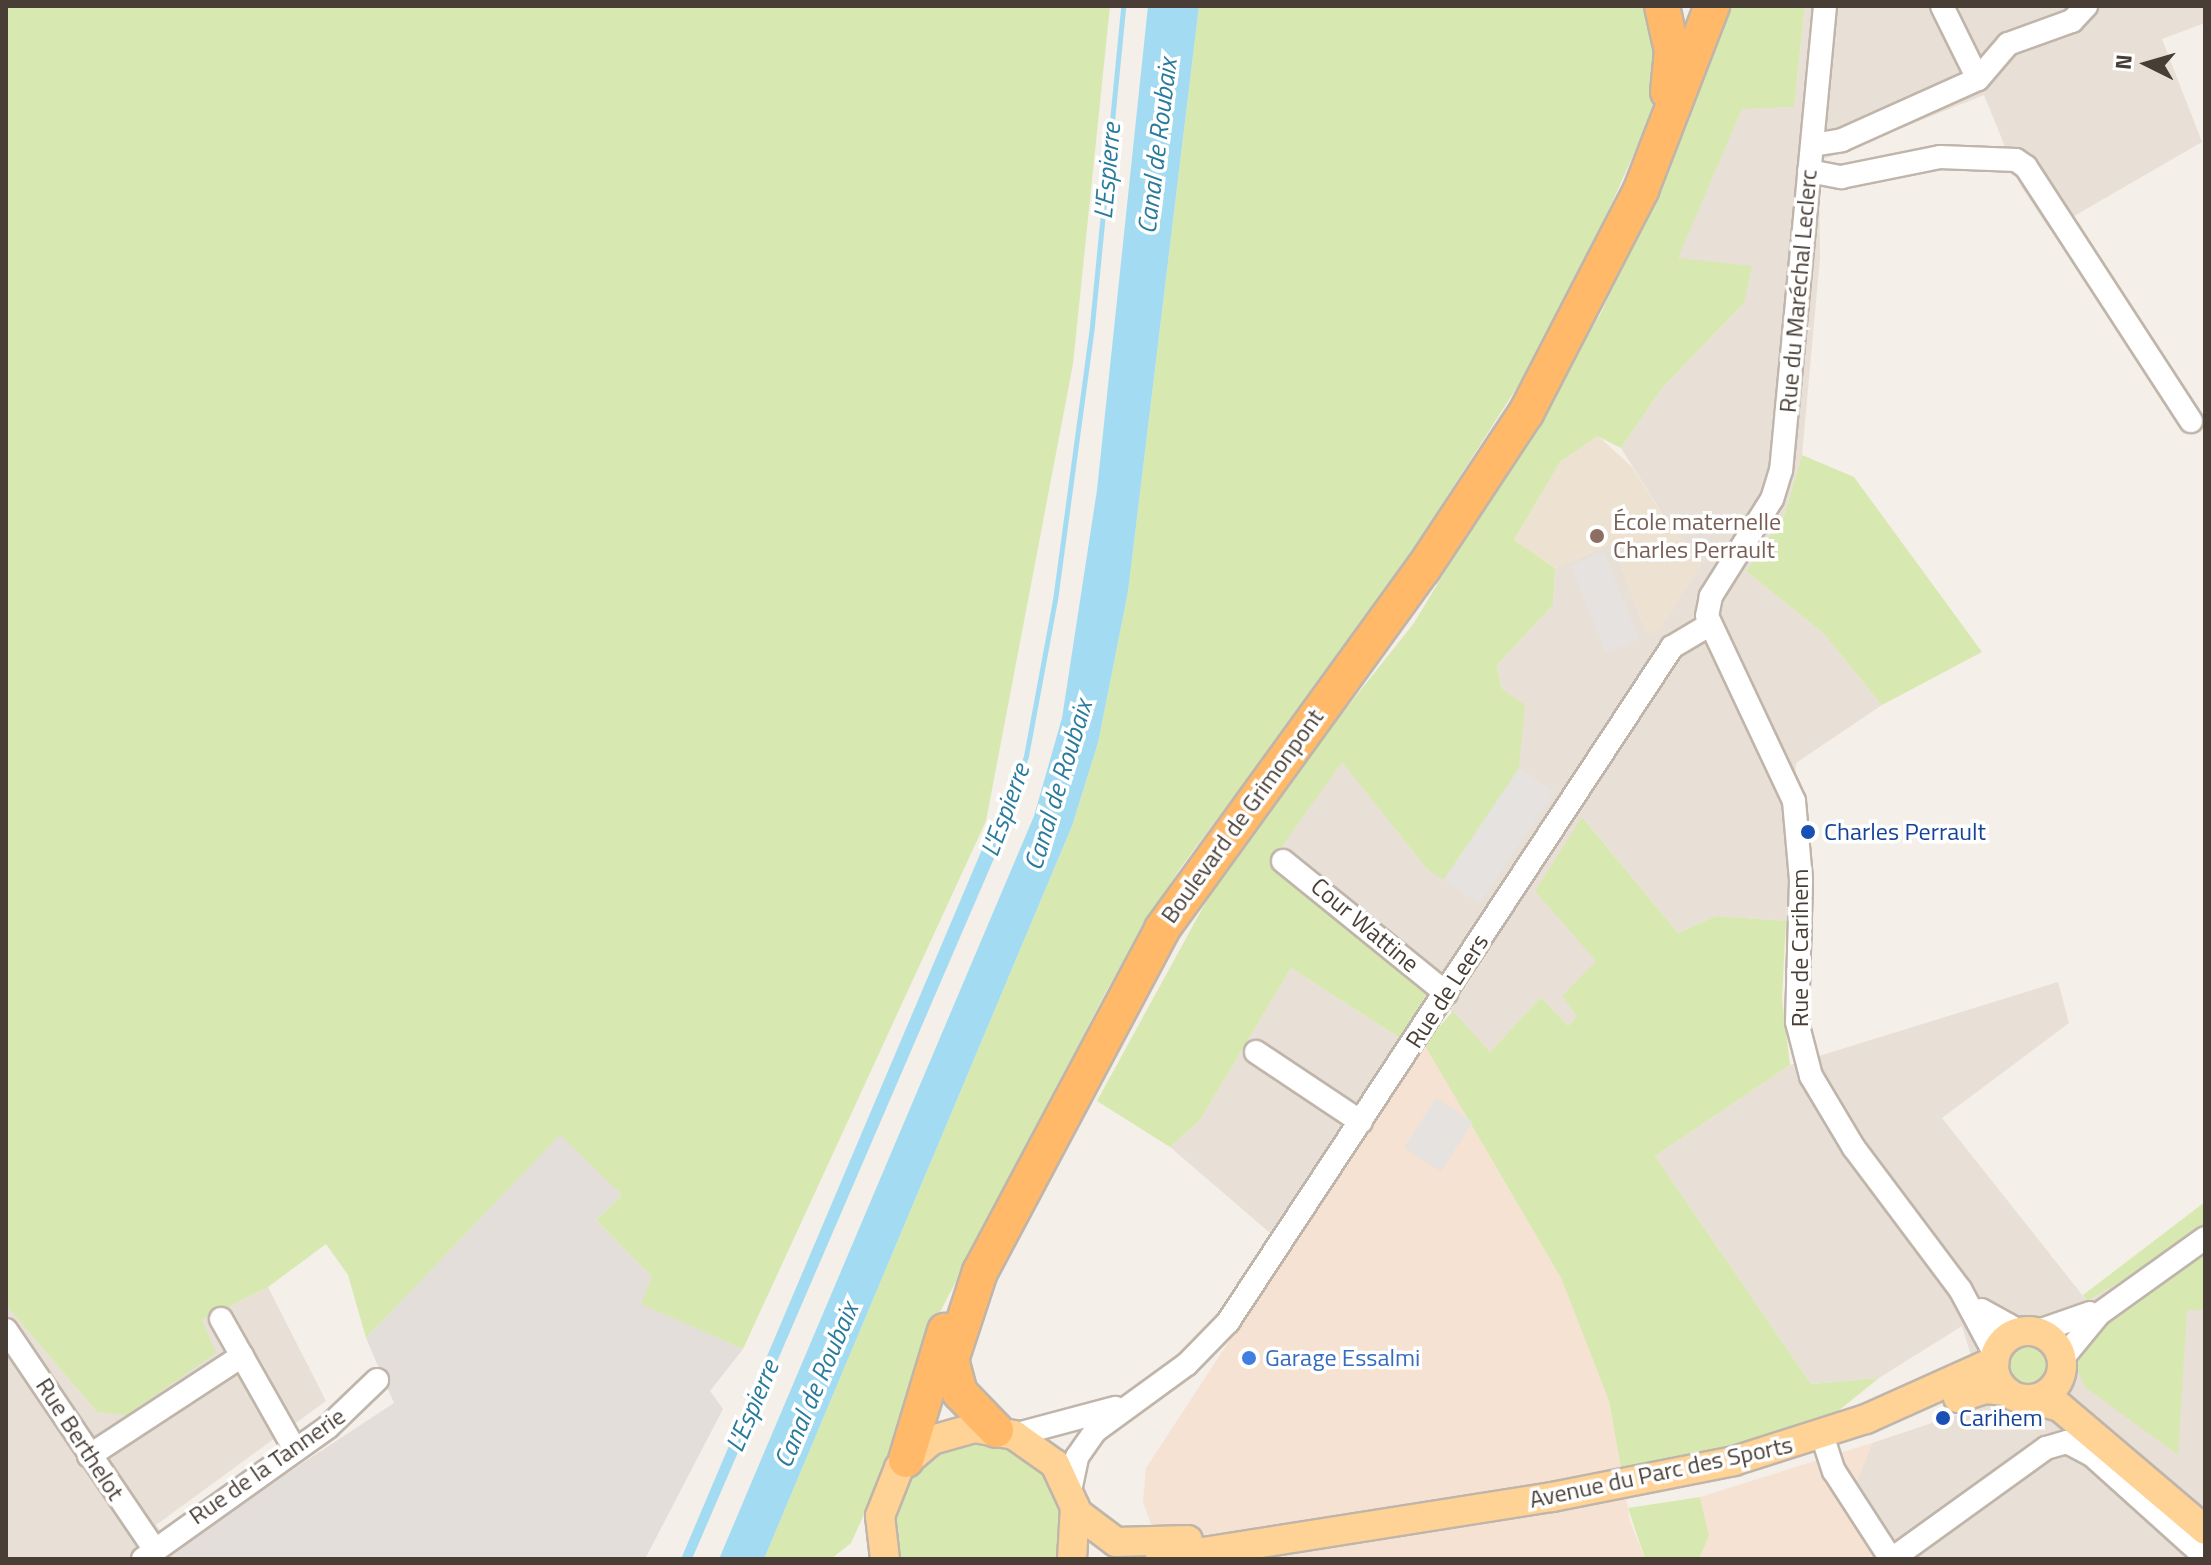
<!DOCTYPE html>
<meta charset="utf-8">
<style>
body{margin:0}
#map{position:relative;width:2211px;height:1565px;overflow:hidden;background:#f4efe8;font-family:"Titillium Web",sans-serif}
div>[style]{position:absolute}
.residential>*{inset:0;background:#e8e0d6}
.commercial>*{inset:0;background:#f6e2d2}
.industrial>*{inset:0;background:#e3ded9}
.education>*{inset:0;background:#ede2d1}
.green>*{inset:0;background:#d7e9b0}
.round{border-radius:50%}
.parking>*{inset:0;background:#e5e2df;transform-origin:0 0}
.water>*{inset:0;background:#a3dcf2}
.stream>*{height:5px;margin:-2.5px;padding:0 2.5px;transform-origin:2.5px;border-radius:2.5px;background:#a3dcf2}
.roads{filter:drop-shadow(2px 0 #c0b5aa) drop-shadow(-2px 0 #c0b5aa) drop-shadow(0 2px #c0b5aa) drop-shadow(0 -2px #c0b5aa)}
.minor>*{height:22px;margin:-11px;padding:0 11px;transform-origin:11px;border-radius:11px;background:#fff}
.major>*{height:28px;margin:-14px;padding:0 14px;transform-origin:14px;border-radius:14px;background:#ffd396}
.major>.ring{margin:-14px;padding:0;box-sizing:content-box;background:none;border:28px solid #ffd396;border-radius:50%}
.highway>*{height:34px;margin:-17px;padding:0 17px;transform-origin:17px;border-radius:17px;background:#ffb968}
.dots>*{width:22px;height:22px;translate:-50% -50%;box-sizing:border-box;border:4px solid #fff;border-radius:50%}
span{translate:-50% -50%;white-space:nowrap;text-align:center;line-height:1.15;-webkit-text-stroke:7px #fff;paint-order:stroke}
.street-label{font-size:24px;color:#483e36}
.education-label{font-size:24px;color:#785e54}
.left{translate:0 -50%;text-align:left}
.transit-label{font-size:24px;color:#164399}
.shop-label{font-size:24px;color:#366cbe}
.water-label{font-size:26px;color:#297b9d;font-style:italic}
.frame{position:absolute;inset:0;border:8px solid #483e36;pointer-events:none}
.north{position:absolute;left:2107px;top:24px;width:80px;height:80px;-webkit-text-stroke:6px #fff;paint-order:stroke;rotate:275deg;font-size:22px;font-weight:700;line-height:32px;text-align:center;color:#483e36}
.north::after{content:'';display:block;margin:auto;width:28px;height:36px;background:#483e36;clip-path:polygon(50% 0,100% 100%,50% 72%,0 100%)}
</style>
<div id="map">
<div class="residential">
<div style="clip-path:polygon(1805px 6px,2205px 6px,2205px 23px,2162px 39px,2202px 142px,2050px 230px,2021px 186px,1984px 95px,1819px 161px,1820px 258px,1802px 455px,1784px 516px,1746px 571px,1823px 633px,1882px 705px,1796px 763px,1786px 921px,1716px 916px,1678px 933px,1583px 818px,1596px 961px,1577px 1016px,1568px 1026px,1541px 997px,1490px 1052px,1430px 989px,1269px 865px,1342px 761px,1428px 870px,1502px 689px,1497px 665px,1553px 605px,1555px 568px,1613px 543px,1646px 632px,1705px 559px,1674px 533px,1621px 448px,1663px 387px,1744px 303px,1677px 259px,1742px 108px,1794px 107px)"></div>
<div style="clip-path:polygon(1291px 968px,1400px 1038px,1270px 1233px,1170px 1147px,1200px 1120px)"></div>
<div style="clip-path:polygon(2058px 982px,2069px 1023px,1942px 1118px,2087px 1301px,2166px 1256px,2205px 1225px,2205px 1559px,1904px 1559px,1856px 1483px,1872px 1443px,1986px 1405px,1962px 1326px,1879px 1378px,1811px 1384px,1655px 1156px,1790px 1065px)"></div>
<div style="clip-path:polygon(268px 1287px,326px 1401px,156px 1525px,183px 1559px,6px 1559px,6px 1305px,97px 1412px,201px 1320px)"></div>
</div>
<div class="commercial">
<div style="clip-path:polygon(1424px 1044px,1561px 1278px,1609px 1401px,1630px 1521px,1645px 1559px,1164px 1559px,1143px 1502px,1146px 1468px)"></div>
<div style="clip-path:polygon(1872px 1443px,1856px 1483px,1904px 1559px,1699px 1559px,1709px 1536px,1700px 1497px)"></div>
</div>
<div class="industrial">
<div style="clip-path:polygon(560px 1134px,622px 1195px,596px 1220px,652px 1277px,642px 1304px,743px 1349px,710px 1391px,723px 1409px,645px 1559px,183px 1559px,172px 1549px,394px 1403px,366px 1338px)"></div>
</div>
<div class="education">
<div style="clip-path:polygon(1597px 435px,1632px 467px,1674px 533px,1705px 559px,1657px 634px,1646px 632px,1613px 543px,1555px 568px,1514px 540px,1560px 462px)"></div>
</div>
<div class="green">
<div style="clip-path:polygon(6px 6px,1110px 6px,1073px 364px,986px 821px,743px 1349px,641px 1304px,652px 1277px,596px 1220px,622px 1195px,560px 1135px,366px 1338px,348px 1275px,326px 1244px,268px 1287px,202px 1320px,216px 1353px,127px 1415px,97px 1412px,6px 1305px)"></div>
<div style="clip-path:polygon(1199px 6px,1654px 6px,1662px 90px,1587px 259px,1521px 381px,1384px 595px,1179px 870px,1108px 988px,937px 1318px,893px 1451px,851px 1543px,831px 1559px,764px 1559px,1072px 826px,1098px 743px,1128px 592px)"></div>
<div style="clip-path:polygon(1726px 6px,1805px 6px,1794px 107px,1742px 109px,1678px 258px,1752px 266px,1744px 303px,1663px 387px,1621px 448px,1597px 436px,1560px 462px,1514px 540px,1555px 568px,1553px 605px,1497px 665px,1502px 689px,1525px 705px,1519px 768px,1446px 881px,1428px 870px,1342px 762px,1269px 865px,1430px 989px,1400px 1038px,1291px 968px,1200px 1120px,1170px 1147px,1097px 1101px,1236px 847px,1414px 623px,1601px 313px,1706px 74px)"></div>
<div style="clip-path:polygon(1802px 455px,1854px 477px,1982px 652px,1882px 705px,1823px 633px,1746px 571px,1784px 516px)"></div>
<div style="clip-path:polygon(1582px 817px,1678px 933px,1716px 916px,1786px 921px,1782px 998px,1790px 1065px,1655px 1156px,1811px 1384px,1879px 1378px,1817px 1428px,1623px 1480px,1609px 1401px,1561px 1278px,1424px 1044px,1453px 1011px,1490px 1052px,1541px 997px,1568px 1026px,1577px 1016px,1562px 996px,1596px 961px,1535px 891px)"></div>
<div style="clip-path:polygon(2205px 1202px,2205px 1225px,2166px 1256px,2087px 1301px,2083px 1295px)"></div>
<div style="clip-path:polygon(2205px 1254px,2205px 1310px,2187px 1310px,2178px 1455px,2085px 1387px,2074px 1362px,2102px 1329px)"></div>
<div class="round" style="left:2007px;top:1344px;width:42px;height:42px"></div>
<div style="clip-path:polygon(966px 1440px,1010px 1445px,1040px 1465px,1062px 1503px,1059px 1559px,896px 1559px,890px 1534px,902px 1483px,926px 1456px)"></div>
<div style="clip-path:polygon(1700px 1497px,1709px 1536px,1699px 1559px,1645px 1559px,1628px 1508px)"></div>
</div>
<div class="parking">
<div style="left:1604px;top:552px;width:94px;height:36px;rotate:68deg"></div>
<div style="left:1519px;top:768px;width:43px;height:135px;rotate:34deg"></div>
<div style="left:1436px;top:1098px;width:44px;height:59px;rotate:33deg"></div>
</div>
<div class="water">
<div style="clip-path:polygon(1148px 6px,1199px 6px,1128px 592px,1098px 743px,1072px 826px,764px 1559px,719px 1559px,1034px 816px,1062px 718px,1097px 490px)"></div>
<div style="clip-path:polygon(1000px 807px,1014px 812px,692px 1559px,681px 1559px)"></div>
</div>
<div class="stream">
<div style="left:1006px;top:815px;width:62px;rotate:-71.3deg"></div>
<div style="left:1026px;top:756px;width:159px;rotate:-79.5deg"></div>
<div style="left:1055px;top:600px;width:277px;rotate:-82.3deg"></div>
<div style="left:1092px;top:325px;width:321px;rotate:-84.4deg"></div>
</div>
<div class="roads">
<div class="minor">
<div style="left:1825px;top:6px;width:466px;rotate:95.4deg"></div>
<div style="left:1781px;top:470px;width:30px;rotate:107deg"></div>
<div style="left:1772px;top:499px;width:115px;rotate:122.2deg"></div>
<div style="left:1711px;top:596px;width:20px;rotate:101deg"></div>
<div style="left:1707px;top:616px;width:204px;rotate:64.8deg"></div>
<div style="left:1794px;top:801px;width:79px;rotate:84.9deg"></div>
<div style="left:1801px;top:880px;width:142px;rotate:91.6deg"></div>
<div style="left:1797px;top:1022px;width:56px;rotate:75.5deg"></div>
<div style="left:1811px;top:1076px;width:84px;rotate:59.2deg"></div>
<div style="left:1854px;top:1148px;width:176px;rotate:53.1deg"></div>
<div style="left:1960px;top:1289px;width:76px;rotate:61.8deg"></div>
<div style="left:1978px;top:79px;width:46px;rotate:-49.4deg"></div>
<div style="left:2008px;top:44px;width:68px;rotate:-19.8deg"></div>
<div style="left:2072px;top:21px;width:21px;rotate:-47deg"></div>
<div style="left:1812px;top:145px;width:30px;rotate:-9deg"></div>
<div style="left:1842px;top:140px;width:149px;rotate:-24.2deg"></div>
<div style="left:1978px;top:79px;width:81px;rotate:-116.3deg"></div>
<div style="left:1809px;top:171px;width:33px;rotate:11deg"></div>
<div style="left:1841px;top:177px;width:101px;rotate:-11.4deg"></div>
<div style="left:1940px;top:157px;width:76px;rotate:2.3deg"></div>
<div style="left:2016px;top:160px;width:12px;rotate:35deg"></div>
<div style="left:2026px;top:167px;width:303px;rotate:57deg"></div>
<div style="left:1283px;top:861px;width:210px;rotate:39deg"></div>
<div style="left:1256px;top:1052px;width:126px;rotate:33.7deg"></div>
<div style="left:1981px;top:1310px;width:46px;rotate:28.8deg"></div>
<div style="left:221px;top:1319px;width:150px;rotate:60.5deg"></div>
<div style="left:6px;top:1330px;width:264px;rotate:55.9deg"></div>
<div style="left:2036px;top:1332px;width:57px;rotate:-19.4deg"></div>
<div style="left:2062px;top:1359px;width:58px;rotate:-50.6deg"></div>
<div style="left:2099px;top:1314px;width:130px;rotate:-35.6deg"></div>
<div style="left:1014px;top:1435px;width:105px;rotate:-15deg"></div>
<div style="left:1822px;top:1435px;width:38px;rotate:72deg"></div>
<div style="left:1834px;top:1471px;width:105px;rotate:57.1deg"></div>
<div style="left:89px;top:1456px;width:183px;rotate:-33.2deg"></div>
<div style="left:1070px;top:1491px;width:35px;rotate:-78deg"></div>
<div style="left:1077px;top:1457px;width:32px;rotate:-55deg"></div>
<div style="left:1095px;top:1431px;width:114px;rotate:-36.1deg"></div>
<div style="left:1187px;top:1364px;width:59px;rotate:-45.7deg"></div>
<div style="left:1228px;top:1322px;width:808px;rotate:-56.66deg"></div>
<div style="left:1672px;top:647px;width:43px;rotate:-30.7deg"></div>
<div style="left:143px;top:1559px;width:227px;rotate:-35.5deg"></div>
<div style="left:328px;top:1427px;width:68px;rotate:-43.8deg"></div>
<div style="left:1892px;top:1559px;width:190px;rotate:-35.8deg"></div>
<div style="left:2046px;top:1448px;width:22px;rotate:-16deg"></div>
<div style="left:2067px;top:1442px;width:30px;rotate:28deg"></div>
<div style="left:2093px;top:1456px;width:151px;rotate:42deg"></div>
</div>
<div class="major">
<div class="ring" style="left:1994px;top:1331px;width:40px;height:40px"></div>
<div style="left:1958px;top:1398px;width:29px;rotate:-18deg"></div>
<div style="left:1986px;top:1389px;width:20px;rotate:6deg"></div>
<div style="left:2032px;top:1399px;width:29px;rotate:16deg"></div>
<div style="left:2060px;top:1407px;width:190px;rotate:40.3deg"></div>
<div style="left:1076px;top:1512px;width:50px;rotate:36.9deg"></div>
<div style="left:1116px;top:1542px;width:72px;rotate:-1.6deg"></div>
<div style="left:885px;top:1559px;width:43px;rotate:-96.6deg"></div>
<div style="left:880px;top:1516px;width:52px;rotate:-68.4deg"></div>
<div style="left:899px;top:1468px;width:43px;rotate:-40.3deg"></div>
<div style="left:932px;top:1440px;width:44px;rotate:-15.9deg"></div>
<div style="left:974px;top:1428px;width:41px;rotate:9.9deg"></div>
<div style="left:1014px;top:1435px;width:50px;rotate:35.3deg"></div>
<div style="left:1055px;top:1464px;width:47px;rotate:65.1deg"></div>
<div style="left:1075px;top:1507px;width:52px;rotate:93.3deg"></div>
<div style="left:1160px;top:1559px;width:397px;rotate:-9deg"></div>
<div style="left:1552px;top:1497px;width:186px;rotate:-11.2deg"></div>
<div style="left:1734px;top:1461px;width:139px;rotate:-17.7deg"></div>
<div style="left:1866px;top:1419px;width:141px;rotate:-24.2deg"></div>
</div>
<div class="highway">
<div style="left:1662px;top:6px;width:46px;rotate:77.5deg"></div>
<div style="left:1672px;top:51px;width:41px;rotate:95.6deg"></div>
<div style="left:996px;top:1430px;width:52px;rotate:-134.2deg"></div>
<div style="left:960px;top:1393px;width:34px;rotate:-105deg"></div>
<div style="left:951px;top:1360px;width:93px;rotate:-71.8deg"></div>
<div style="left:980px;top:1272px;width:388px;rotate:-62deg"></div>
<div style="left:1162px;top:929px;width:445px;rotate:-54.1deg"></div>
<div style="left:1423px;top:569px;width:187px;rotate:-56.6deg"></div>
<div style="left:1526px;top:413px;width:251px;rotate:-62.7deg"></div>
<div style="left:1641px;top:190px;width:197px;rotate:-68.9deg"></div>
<div style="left:906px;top:1460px;width:135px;rotate:-73.2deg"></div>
</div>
</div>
<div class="dots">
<div style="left:1597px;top:536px;background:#8d6e63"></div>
<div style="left:1808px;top:832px;background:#1a4fb4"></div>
<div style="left:1249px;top:1358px;background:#3f7fe0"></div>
<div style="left:1943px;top:1418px;background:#1a4fb4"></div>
</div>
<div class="street-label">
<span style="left:1798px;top:291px;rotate:-85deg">Rue du Maréchal Leclerc</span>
<span style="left:1242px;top:816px;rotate:-54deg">Boulevard de Grimonpont</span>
<span style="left:1365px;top:925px;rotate:40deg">Cour Wattine</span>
<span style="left:1800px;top:948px;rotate:-90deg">Rue de Carihem</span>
<span style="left:1447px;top:991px;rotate:-57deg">Rue de Leers</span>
<span style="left:80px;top:1439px;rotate:57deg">Rue Berthelot</span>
<span style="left:267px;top:1466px;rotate:-35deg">Rue de la Tannerie</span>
<span style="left:1661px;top:1472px;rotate:-12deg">Avenue du Parc des Sports</span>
</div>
<div class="education-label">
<span class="left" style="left:1613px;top:536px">École maternelle<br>Charles Perrault</span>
</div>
<div class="transit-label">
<span class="left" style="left:1824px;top:832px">Charles Perrault</span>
<span class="left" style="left:1959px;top:1418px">Carihem</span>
</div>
<div class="shop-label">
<span class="left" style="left:1265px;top:1358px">Garage Essalmi</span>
</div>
<div class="water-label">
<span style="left:1157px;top:146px;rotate:-83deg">Canal de Roubaix</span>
<span style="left:1107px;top:171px;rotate:-85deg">L'Espierre</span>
<span style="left:1058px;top:785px;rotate:-73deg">Canal de Roubaix</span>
<span style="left:1005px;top:810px;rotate:-70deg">L'Espierre</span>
<span style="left:816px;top:1385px;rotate:-67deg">Canal de Roubaix</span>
<span style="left:752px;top:1406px;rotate:-67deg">L'Espierre</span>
</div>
<div class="frame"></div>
<div class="north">N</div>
</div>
